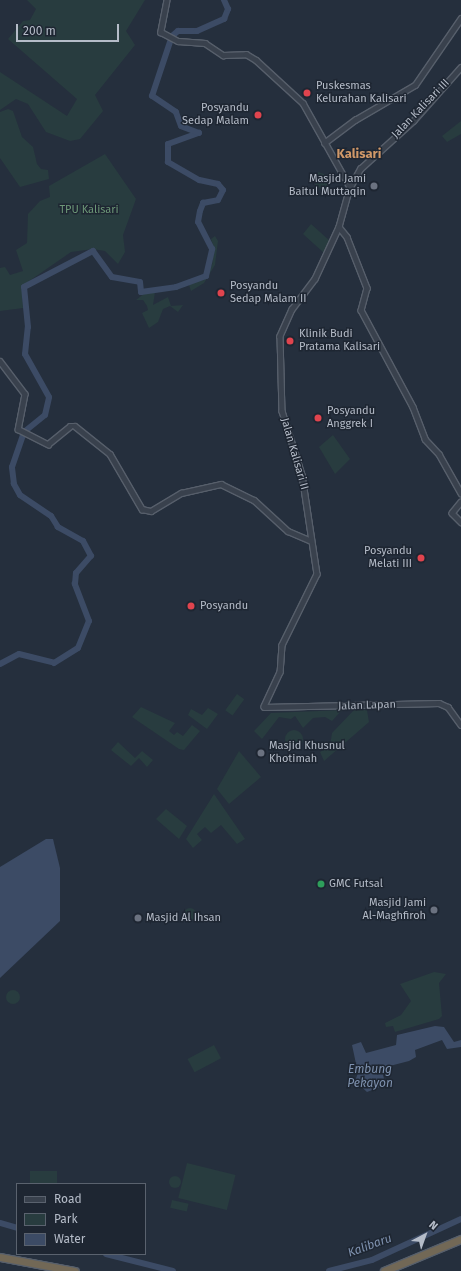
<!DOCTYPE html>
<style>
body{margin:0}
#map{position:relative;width:461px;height:1271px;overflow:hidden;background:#252f3d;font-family:"Fira Sans",sans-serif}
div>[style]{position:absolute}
.green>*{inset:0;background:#283c3f;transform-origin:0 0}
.round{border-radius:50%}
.water>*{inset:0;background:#3c4b65}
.river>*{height:6px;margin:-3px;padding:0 3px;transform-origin:3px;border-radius:3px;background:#3c4b65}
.roads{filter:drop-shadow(1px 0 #575f6b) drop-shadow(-1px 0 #575f6b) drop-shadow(0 1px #575f6b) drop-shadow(0 -1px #575f6b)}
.minor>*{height:4.5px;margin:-2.25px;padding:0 2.25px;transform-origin:2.25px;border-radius:2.25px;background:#39414d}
.highway>*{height:7px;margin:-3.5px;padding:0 3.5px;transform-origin:3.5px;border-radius:3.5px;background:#726856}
.dots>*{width:11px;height:11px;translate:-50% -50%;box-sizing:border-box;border:2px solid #1e2632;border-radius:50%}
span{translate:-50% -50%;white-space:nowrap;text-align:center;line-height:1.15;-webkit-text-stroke:3px #1e2632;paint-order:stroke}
.poi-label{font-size:11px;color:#b5bcc8}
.left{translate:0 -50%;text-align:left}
.right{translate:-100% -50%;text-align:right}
.street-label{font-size:11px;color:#b5bcc8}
.park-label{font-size:11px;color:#6d9878}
.water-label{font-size:12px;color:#7e91ae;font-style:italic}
.quarter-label{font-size:13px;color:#d09868;font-weight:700}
.legend{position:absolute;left:16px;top:1183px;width:130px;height:72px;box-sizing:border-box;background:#1e2632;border:1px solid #5a626e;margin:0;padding:5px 7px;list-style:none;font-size:12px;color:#b5bcc8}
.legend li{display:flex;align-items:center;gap:8px;height:20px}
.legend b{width:20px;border:1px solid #5a626e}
.north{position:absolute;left:405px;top:1215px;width:40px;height:40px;-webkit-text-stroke:3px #1e2632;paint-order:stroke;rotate:41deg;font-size:11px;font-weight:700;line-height:16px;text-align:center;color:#b5bcc8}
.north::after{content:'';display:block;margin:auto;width:14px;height:18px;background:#b5bcc8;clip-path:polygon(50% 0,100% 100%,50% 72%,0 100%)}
.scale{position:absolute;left:16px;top:24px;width:103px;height:18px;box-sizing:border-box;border:2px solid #b5bcc8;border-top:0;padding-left:5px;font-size:12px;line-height:14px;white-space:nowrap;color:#b5bcc8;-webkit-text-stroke:3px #1e2632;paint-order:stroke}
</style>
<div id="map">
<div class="green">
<div style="clip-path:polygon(27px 0,145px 0,126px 31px,135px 45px,95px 95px,103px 111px,80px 139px,70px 141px,46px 132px,28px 104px,16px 99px,0 110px,0 72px,67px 116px,77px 99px,8px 39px,23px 21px,30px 20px,36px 9px)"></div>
<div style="clip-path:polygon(8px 109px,13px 111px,22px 137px,33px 147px,37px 164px,41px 169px,48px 170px,49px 179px,20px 187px,0 158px,0 112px)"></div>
<div style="clip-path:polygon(461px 121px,461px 134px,447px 142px,442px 136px)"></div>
<div style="clip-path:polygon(105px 154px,136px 199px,123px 235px,125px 252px,118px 264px,105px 251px,93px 249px,71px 252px,22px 286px,23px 308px,0 311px,0 268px,5px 267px,10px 275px,23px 271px,16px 250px,27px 243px,28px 214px,40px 201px,50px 197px,49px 186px)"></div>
<div style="clip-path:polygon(318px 172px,324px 174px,331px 194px,315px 185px)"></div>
<div style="clip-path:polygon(311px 224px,330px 241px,324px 253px,303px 234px)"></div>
<div style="clip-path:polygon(215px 236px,218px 241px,215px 265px,204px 283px,191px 291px,188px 282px,204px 280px,212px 265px,214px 248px,211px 239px)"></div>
<div style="clip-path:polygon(155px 292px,153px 305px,168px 297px,171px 306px,183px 305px,178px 312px,170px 306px,163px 309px,158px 322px,149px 328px,142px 313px,148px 310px,147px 306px,143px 300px,136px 300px,145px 293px)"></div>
<div style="clip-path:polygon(333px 435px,350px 459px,335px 474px,319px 447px)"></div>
<div style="left:237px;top:694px;width:9px;height:20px;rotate:36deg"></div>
<div style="clip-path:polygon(141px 707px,175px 723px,169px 731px,174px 735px,177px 732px,183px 736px,192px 725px,200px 731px,184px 750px,179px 749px,132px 717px)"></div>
<div style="clip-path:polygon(208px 708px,218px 714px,207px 729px,188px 715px,191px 709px,202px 715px)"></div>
<div style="clip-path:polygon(342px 710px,332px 721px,325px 717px,313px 718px,303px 728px,295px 716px,291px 719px,279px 717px,262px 739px,254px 731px,271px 713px)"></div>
<div style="clip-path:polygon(354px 710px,367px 710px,369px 722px,324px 761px,320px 752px,330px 746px,332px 733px)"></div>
<div class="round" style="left:285px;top:730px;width:18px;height:18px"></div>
<div style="clip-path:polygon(118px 742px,135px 758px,142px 751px,153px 760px,147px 767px,139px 758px,131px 766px,111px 750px)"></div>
<div style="clip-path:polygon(239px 751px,261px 777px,229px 804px,217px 789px)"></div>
<div style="clip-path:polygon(214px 794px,245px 839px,237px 844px,221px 825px,211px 833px,205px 827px,197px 834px,202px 840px,193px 848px,186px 839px)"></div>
<div style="clip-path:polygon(166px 809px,187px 826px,179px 839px,156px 819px)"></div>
<div class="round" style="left:184px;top:908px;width:12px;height:12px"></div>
<div style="clip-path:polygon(434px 972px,446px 974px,439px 983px,442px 1016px,439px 1019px,395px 1032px,393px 1026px,386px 1027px,385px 1023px,401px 1015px,411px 1001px,400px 984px)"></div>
<div class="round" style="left:6px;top:990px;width:14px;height:14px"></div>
<div style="left:214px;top:1045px;width:15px;height:30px;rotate:62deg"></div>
<div style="left:187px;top:1163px;width:50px;height:36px;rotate:14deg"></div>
<div style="left:30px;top:1171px;width:27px;height:13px"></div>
<div class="round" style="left:169px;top:1176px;width:12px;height:12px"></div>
<div style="left:172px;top:1200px;width:17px;height:8px;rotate:13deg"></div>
</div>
<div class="water">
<div style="clip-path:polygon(46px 839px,53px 839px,60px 868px,60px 921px,0 978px,0 867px)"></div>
<div style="clip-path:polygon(435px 1026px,444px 1027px,454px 1042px,461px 1040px,461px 1047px,447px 1049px,442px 1040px,415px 1050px,416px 1057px,409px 1061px,382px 1068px,385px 1085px,367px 1092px,355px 1081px,358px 1073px,352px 1045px,361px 1042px,366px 1053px,396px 1045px,397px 1035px)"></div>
</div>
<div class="river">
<div style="left:0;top:664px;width:21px;rotate:-28deg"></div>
<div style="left:19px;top:654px;width:36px;rotate:14deg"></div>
<div style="left:54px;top:663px;width:28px;rotate:-32deg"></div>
<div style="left:78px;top:648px;width:29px;rotate:-68deg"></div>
<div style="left:89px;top:621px;width:40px;rotate:-111deg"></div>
<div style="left:75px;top:584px;width:11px;rotate:-85deg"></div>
<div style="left:76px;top:573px;width:23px;rotate:-49deg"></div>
<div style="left:91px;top:556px;width:17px;rotate:-118deg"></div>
<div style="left:83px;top:541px;width:29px;rotate:-151deg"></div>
<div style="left:58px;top:527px;width:13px;rotate:-122deg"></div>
<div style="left:51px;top:516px;width:37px;rotate:-146deg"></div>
<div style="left:20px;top:495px;width:13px;rotate:-119deg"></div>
<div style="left:14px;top:484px;width:17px;rotate:-97deg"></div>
<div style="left:12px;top:467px;width:37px;rotate:-71deg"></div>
<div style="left:24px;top:432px;width:27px;rotate:-39deg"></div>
<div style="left:45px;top:415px;width:18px;rotate:-77deg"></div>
<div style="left:49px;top:397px;width:49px;rotate:-119.2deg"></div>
<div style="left:25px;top:354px;width:27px;rotate:-84deg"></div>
<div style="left:28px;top:327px;width:40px;rotate:-95.7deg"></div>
<div style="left:24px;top:287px;width:78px;rotate:-27.6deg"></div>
<div style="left:93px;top:251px;width:32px;rotate:54deg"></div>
<div style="left:112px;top:277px;width:28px;rotate:10deg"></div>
<div style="left:140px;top:282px;width:10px;rotate:84deg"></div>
<div style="left:141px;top:292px;width:35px;rotate:-8deg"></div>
<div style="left:176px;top:287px;width:32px;rotate:-20deg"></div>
<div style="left:206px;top:276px;width:28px;rotate:-77deg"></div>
<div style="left:212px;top:249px;width:30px;rotate:-117deg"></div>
<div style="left:198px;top:222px;width:11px;rotate:-80deg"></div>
<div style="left:200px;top:211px;width:9px;rotate:-69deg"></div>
<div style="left:203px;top:203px;width:15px;rotate:-11deg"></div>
<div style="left:218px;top:200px;width:11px;rotate:-63deg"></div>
<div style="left:223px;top:190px;width:8px;rotate:-130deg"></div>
<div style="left:218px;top:184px;width:19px;rotate:-168deg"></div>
<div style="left:199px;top:180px;width:36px;rotate:-150deg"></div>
<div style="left:168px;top:162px;width:18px;rotate:-90deg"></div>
<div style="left:168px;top:144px;width:33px;rotate:-20deg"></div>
<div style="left:199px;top:133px;width:19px;rotate:-159deg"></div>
<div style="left:181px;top:126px;width:15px;rotate:-110deg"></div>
<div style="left:176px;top:112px;width:29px;rotate:-146deg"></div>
<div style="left:152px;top:96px;width:63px;rotate:-71.6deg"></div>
<div style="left:172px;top:36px;width:8px;rotate:-40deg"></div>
<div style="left:178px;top:31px;width:19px"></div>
<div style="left:197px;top:31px;width:30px;rotate:-24deg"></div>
<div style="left:224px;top:19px;width:11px;rotate:-68deg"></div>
<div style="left:228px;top:9px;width:10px;rotate:-114deg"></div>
<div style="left:0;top:1223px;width:18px;rotate:16deg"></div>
<div style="left:106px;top:1254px;width:69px;rotate:14.2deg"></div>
<div style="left:329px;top:1271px;width:44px;rotate:-14.3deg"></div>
<div style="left:372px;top:1260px;width:98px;rotate:-24.7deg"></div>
</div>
<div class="roads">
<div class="minor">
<div style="left:167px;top:0;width:33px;rotate:101deg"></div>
<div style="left:161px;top:32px;width:19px;rotate:28deg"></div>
<div style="left:178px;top:41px;width:27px;rotate:4deg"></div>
<div style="left:205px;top:43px;width:22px;rotate:34deg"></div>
<div style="left:223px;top:55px;width:23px;rotate:-2deg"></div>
<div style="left:246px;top:54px;width:12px;rotate:31deg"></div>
<div style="left:256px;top:60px;width:64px;rotate:42.5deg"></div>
<div style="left:303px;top:103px;width:96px;rotate:60.8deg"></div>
<div style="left:350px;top:187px;width:41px;rotate:105.4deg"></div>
<div style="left:339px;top:227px;width:57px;rotate:114.8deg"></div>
<div style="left:315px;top:279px;width:38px;rotate:127deg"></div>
<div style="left:292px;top:309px;width:30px;rotate:114deg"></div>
<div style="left:280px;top:336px;width:75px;rotate:88.5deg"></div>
<div style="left:282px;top:411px;width:67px;rotate:72.6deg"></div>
<div style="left:302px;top:475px;width:100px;rotate:81.4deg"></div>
<div style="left:317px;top:574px;width:79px;rotate:116.2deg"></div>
<div style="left:282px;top:645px;width:27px;rotate:94deg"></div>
<div style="left:280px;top:672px;width:38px;rotate:115deg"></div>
<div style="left:264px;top:707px;width:175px;rotate:-1.3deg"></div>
<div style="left:439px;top:703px;width:10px;rotate:24deg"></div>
<div style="left:448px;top:707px;width:22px;rotate:54deg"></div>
<div style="left:324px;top:143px;width:39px;rotate:-37deg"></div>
<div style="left:355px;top:120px;width:69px;rotate:-30.3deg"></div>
<div style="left:415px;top:85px;width:81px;rotate:-55.5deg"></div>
<div style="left:350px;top:187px;width:21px;rotate:-61deg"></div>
<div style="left:360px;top:169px;width:72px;rotate:-42.2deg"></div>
<div style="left:413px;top:121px;width:72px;rotate:-48.4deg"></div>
<div style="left:339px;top:227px;width:13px;rotate:51deg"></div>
<div style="left:347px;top:237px;width:55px;rotate:68.6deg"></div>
<div style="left:367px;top:288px;width:23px;rotate:105deg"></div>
<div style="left:361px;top:310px;width:110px;rotate:61.8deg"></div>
<div style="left:413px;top:407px;width:34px;rotate:69deg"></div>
<div style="left:425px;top:439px;width:21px;rotate:47deg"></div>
<div style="left:439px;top:454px;width:45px;rotate:60.6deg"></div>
<div style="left:0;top:361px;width:41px;rotate:52.9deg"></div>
<div style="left:25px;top:394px;width:36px;rotate:101deg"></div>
<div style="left:18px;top:429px;width:34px;rotate:27deg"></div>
<div style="left:48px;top:444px;width:28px;rotate:-39deg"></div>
<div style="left:70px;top:426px;width:5px"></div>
<div style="left:75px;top:426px;width:45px;rotate:38.7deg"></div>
<div style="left:110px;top:454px;width:64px;rotate:59.8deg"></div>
<div style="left:142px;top:509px;width:9px;rotate:13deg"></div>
<div style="left:151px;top:511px;width:35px;rotate:-31deg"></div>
<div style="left:181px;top:493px;width:41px;rotate:-12.7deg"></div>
<div style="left:221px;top:484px;width:37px;rotate:26deg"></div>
<div style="left:254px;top:500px;width:46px;rotate:42.4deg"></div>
<div style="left:288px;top:531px;width:25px;rotate:23deg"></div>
<div style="left:461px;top:502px;width:14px;rotate:129deg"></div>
<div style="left:452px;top:513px;width:13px;rotate:45deg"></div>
</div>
<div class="highway">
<div style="left:0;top:1257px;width:76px;rotate:10.6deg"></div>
<div style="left:384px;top:1271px;width:83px;rotate:-22.6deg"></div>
</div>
</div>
<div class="dots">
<div style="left:307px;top:93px;background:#e0444e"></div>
<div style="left:258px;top:115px;background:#e0444e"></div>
<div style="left:374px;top:186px;background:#6b7280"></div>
<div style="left:221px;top:293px;background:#e0444e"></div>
<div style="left:290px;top:341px;background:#e0444e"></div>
<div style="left:318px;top:418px;background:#e0444e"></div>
<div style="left:421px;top:558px;background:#e0444e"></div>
<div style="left:191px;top:606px;background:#e0444e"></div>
<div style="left:261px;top:753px;background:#6b7280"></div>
<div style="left:321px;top:884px;background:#2e9e5b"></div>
<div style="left:434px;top:910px;background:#6b7280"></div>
<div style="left:138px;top:918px;background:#6b7280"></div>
</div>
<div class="poi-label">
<span class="left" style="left:316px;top:93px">Puskesmas<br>Kelurahan Kalisari</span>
<span class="right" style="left:249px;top:115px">Posyandu<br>Sedap Malam</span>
<span class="right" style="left:366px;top:186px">Masjid Jami<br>Baitul Muttaqin</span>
<span class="left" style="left:230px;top:293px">Posyandu<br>Sedap Malam II</span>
<span class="left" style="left:299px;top:341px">Klinik Budi<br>Pratama Kalisari</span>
<span class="left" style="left:327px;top:418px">Posyandu<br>Anggrek I</span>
<span class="right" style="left:412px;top:558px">Posyandu<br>Melati III</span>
<span class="left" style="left:200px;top:606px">Posyandu</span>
<span class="left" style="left:269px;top:753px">Masjid Khusnul<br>Khotimah</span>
<span class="left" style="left:329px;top:884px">GMC Futsal</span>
<span class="right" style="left:426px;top:910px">Masjid Jami<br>Al-Maghfiroh</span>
<span class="left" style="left:146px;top:918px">Masjid Al Ihsan</span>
</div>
<div class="street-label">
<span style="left:421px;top:109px;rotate:-46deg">Jalan Kalisari III</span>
<span style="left:294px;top:454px;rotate:74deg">Jalan Kalisari II</span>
<span style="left:367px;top:706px;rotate:-2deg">Jalan Lapan</span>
</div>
<div class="park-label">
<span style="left:89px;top:210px">TPU Kalisari</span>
</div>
<div class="water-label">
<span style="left:370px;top:1077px">Embung<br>Pekayon</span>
<span style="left:370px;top:1246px;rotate:-20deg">Kalibaru</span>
</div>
<div class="quarter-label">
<span style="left:359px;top:154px">Kalisari</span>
</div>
<ul class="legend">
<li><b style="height:5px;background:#39414d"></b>Road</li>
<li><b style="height:11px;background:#283c3f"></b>Park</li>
<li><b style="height:11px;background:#3c4b65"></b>Water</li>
</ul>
<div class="north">N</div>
<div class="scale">200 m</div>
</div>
